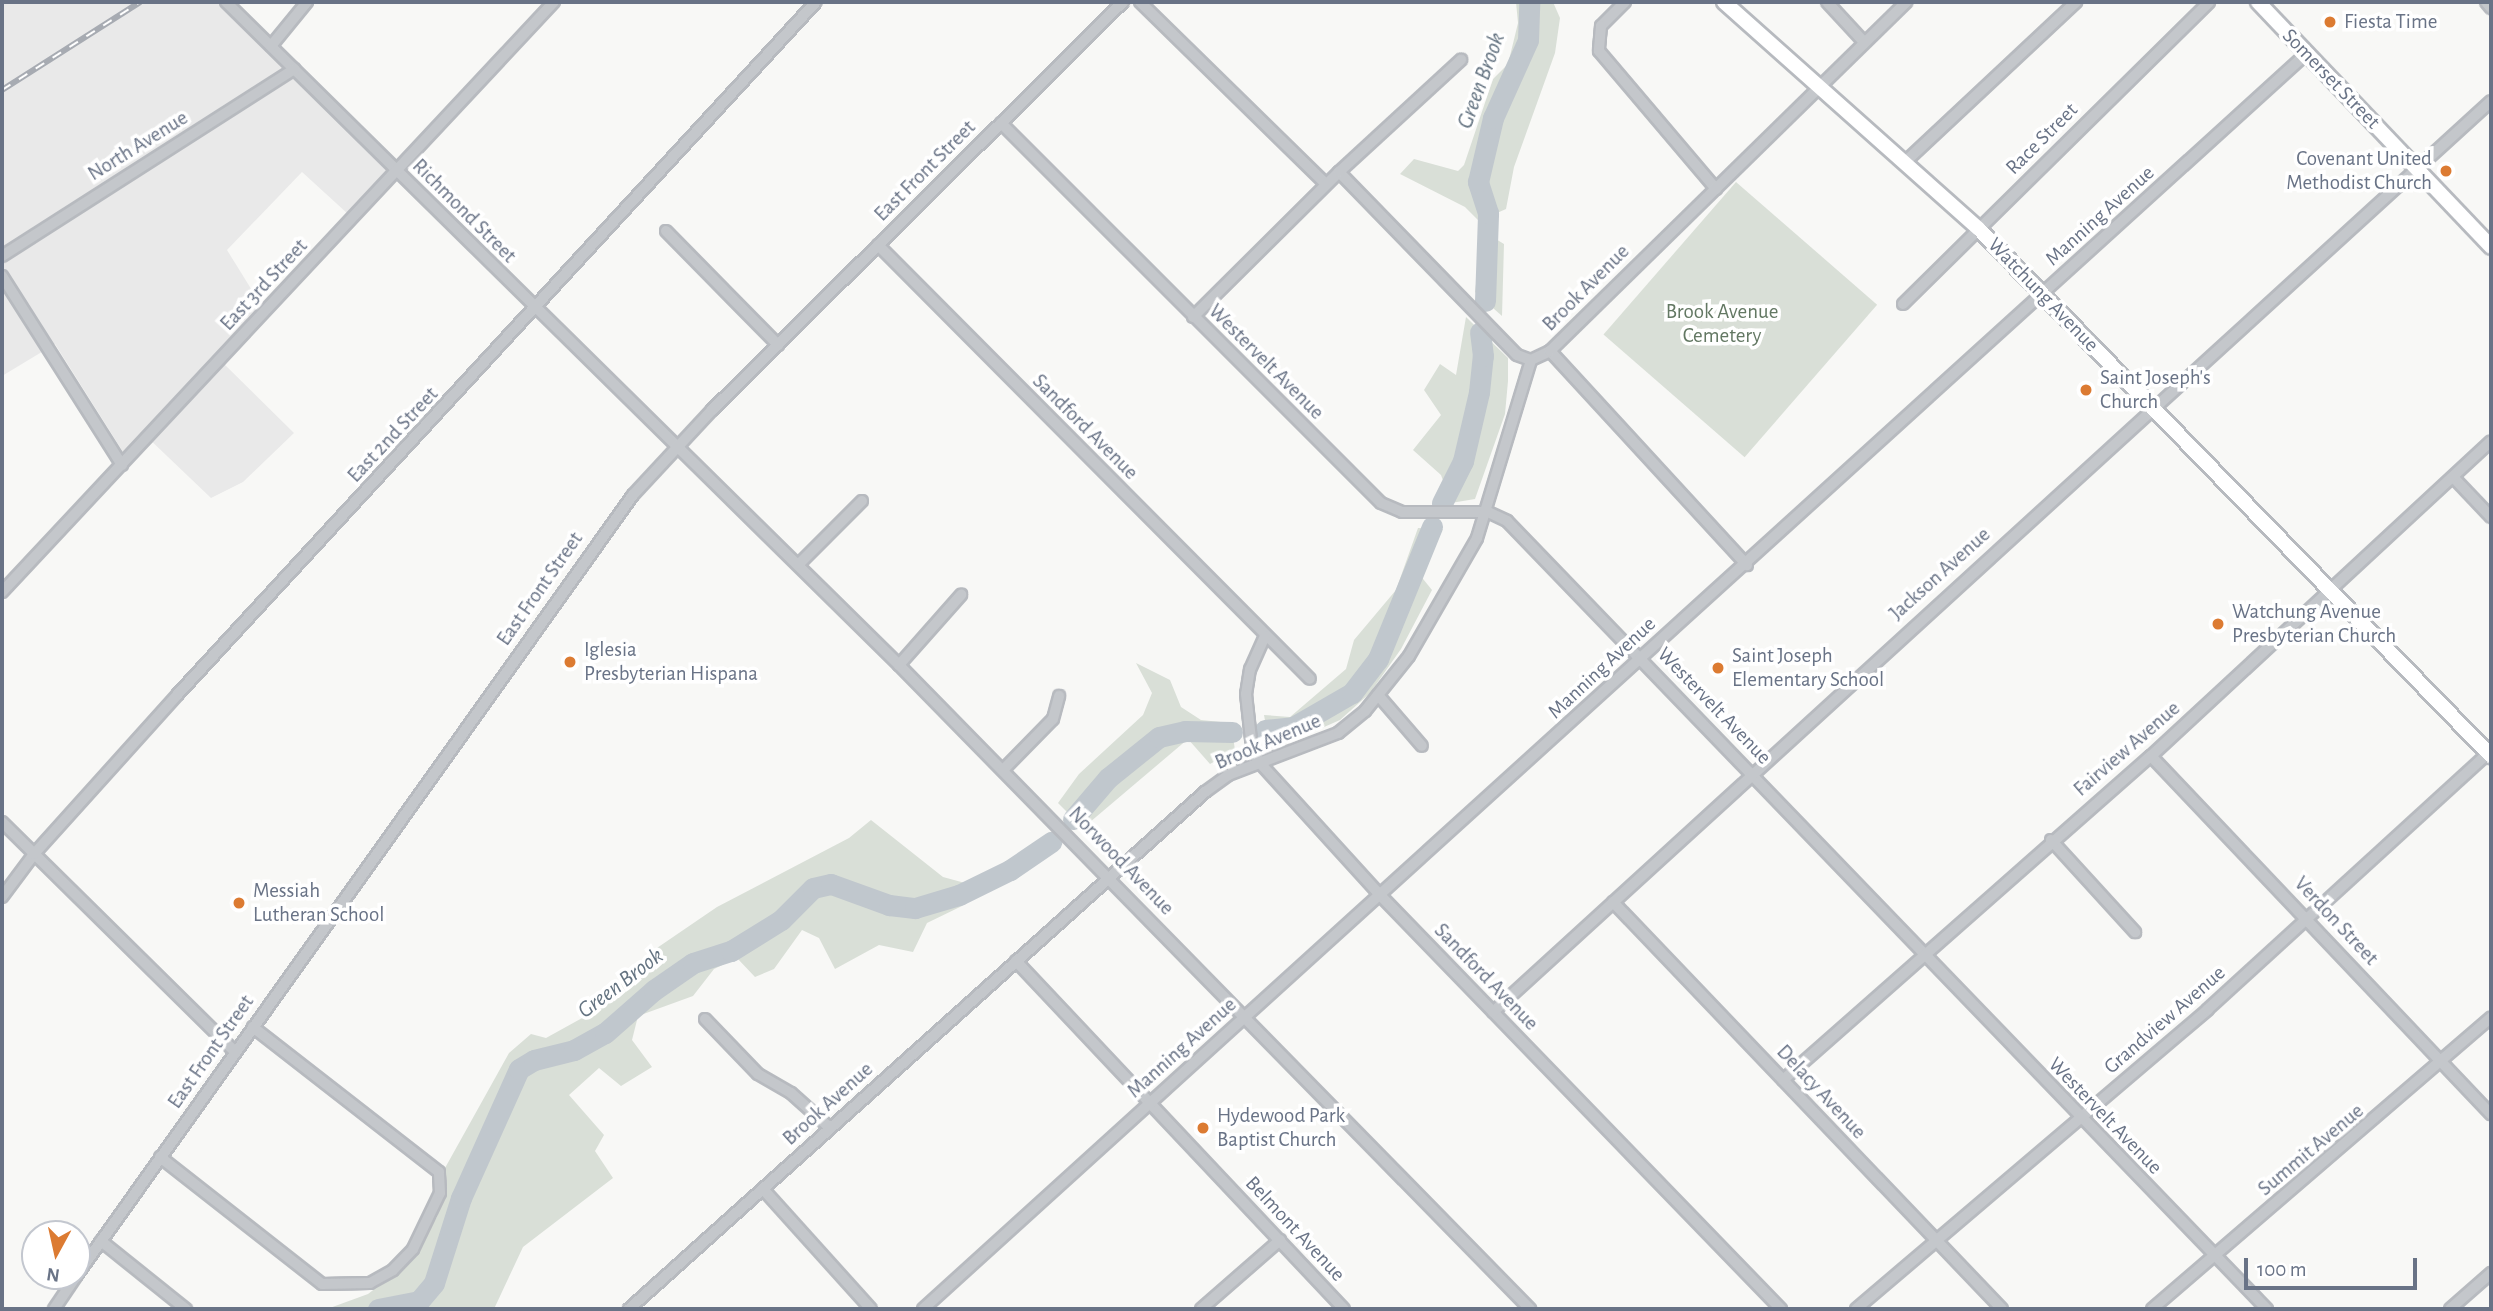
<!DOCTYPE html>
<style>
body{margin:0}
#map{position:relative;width:2493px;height:1311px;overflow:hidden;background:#f8f8f6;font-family:"Alegreya Sans",sans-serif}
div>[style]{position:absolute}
.built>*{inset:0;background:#e9e9e9}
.green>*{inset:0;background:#d9dfd7;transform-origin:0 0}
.river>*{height:21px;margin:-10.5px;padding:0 10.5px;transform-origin:10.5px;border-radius:10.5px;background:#c0c7cd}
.roads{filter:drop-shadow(2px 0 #b7babf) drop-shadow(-2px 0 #b7babf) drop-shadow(0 2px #b7babf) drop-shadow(0 -2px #b7babf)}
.minor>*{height:10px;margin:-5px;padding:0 5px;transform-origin:5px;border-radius:5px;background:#c4c7cb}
.major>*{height:14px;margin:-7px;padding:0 7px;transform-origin:7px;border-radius:7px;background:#fff}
.rail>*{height:6px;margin-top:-3px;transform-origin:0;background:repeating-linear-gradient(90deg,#fff 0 10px,#a7abb2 0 20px);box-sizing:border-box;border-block:2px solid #a7abb2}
.dots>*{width:19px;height:19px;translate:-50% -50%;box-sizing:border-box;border:4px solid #fff;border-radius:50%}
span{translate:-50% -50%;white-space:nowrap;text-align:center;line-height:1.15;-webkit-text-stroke:7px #fff;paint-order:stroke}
.poi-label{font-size:21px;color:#697386}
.left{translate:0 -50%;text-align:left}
.right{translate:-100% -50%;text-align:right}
.street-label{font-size:21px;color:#697386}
.park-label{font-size:21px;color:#637863}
.water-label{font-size:23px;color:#647381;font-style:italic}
.frame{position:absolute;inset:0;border:4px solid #697386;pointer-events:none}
.north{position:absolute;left:21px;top:1220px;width:70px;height:70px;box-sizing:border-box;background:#fff;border:2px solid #c3c7cf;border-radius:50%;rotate:188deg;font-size:19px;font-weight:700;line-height:28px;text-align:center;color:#697386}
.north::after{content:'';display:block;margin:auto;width:24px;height:32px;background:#dc7b32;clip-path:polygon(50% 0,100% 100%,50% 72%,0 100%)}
.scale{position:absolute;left:2244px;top:1258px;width:173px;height:32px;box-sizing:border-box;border:4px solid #697386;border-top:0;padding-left:9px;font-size:21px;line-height:24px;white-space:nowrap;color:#697386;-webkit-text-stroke:5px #fff;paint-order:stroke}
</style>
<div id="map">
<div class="built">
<div style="clip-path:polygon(2px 2px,232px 2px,393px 163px,348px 214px,302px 172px,227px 250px,263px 308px,218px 358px,294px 433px,243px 482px,211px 498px,145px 435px,125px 455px,55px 344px,2px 376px)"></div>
</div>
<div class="green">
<div style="clip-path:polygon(1516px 2px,1553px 2px,1560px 18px,1555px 53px,1514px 167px,1506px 209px,1497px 213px,1494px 238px,1504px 244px,1502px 316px,1475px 292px,1481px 245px,1478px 220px,1465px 207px,1400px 174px,1414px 159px,1458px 171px,1464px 165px,1493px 79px,1508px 64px,1518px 23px)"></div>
<div style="left:1736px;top:182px;width:187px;height:202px;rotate:41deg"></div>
<div style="clip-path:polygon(1466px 317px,1508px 358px,1508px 381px,1505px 414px,1475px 499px,1451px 503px,1441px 475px,1413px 450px,1441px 415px,1424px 390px,1440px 364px,1456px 375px)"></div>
<div style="clip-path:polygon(1418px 528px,1443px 529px,1419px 574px,1432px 590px,1401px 649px,1370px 693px,1340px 720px,1315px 731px,1266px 726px,1264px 715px,1290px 717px,1346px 669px,1354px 640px,1396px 590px)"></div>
<div style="clip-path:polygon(1136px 663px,1170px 680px,1181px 707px,1201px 720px,1231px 723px,1235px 750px,1210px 764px,1188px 739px,1083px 828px,1058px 803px,1079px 774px,1143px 715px,1152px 693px)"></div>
<div style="clip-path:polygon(871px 820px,943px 877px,965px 883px,962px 906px,927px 923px,913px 952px,879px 945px,835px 969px,819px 938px,802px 930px,774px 969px,755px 977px,737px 958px,714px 969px,693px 996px,638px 1016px,632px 1040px,652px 1067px,621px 1086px,599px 1068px,569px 1095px,604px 1135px,595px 1151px,613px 1178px,523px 1247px,494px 1309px,327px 1309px,368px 1294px,402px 1268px,437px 1217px,445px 1168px,509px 1053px,531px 1034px,546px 1038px,593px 1012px,654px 950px,717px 907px,849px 838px)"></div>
</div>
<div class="river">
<div style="left:1485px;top:301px;width:88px;rotate:-88deg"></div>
<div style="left:1488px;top:213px;width:33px;rotate:-108deg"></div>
<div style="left:1478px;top:182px;width:66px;rotate:-76.8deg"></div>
<div style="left:1493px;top:118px;width:85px;rotate:-65.8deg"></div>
<div style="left:1528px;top:40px;width:38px;rotate:-88deg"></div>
<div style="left:1442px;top:503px;width:47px;rotate:-63.4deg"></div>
<div style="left:1463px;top:461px;width:71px;rotate:-76.9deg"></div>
<div style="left:1479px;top:392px;width:36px;rotate:-84deg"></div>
<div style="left:1483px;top:356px;width:24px;rotate:-97deg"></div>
<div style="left:1265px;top:730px;width:28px;rotate:-6deg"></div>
<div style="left:1293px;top:727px;width:68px;rotate:-30deg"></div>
<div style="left:1352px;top:693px;width:43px;rotate:-52.6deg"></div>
<div style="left:1378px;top:659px;width:143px;rotate:-67.8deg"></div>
<div style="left:1073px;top:819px;width:54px;rotate:-49.5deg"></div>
<div style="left:1108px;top:778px;width:65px;rotate:-38.8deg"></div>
<div style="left:1159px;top:737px;width:27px;rotate:-13deg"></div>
<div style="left:1185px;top:731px;width:47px;rotate:1.2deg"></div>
<div style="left:378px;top:1309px;width:42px;rotate:-11deg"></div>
<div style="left:419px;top:1301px;width:23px;rotate:-50deg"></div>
<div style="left:434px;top:1283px;width:89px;rotate:-72.4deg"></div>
<div style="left:461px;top:1198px;width:141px;rotate:-65.8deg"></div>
<div style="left:519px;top:1069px;width:17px;rotate:-31deg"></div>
<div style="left:534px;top:1060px;width:41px;rotate:-14deg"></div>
<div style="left:574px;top:1050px;width:35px;rotate:-29deg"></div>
<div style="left:605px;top:1033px;width:65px;rotate:-41.3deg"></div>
<div style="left:654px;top:990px;width:47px;rotate:-34.7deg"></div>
<div style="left:693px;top:963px;width:40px;rotate:-18deg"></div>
<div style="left:731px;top:951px;width:59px;rotate:-31.8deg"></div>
<div style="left:781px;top:920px;width:45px;rotate:-45deg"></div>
<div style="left:813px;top:888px;width:18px;rotate:-13deg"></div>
<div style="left:831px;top:884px;width:62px;rotate:19.9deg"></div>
<div style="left:889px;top:905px;width:26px;rotate:7deg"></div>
<div style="left:915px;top:908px;width:46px;rotate:-16.5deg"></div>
<div style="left:959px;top:895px;width:57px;rotate:-26.1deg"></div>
<div style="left:1010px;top:870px;width:50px;rotate:-34.3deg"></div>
</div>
<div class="roads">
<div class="minor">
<div style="left:226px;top:2px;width:945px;rotate:44.57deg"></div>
<div style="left:899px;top:665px;width:902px;rotate:45.58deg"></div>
<div style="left:1140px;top:2px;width:260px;rotate:44.4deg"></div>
<div style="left:1625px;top:2px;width:34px;rotate:135deg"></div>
<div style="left:1601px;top:26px;width:25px;rotate:95deg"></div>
<div style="left:1599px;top:51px;width:181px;rotate:49.7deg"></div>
<div style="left:1827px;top:2px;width:54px;rotate:47.2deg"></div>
<div style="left:2486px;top:2px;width:8px;rotate:50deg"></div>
<div style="left:271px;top:46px;width:57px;rotate:-50.7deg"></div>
<div style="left:1001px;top:123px;width:537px;rotate:45deg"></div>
<div style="left:1381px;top:503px;width:23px;rotate:23deg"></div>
<div style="left:1402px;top:512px;width:86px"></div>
<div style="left:1488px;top:512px;width:21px;rotate:25deg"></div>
<div style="left:1507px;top:521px;width:1095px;rotate:46.04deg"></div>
<div style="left:1904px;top:163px;width:236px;rotate:-43.1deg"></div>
<div style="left:1339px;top:172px;width:255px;rotate:45.8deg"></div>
<div style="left:1517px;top:355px;width:15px;rotate:20deg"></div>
<div style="left:666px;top:231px;width:160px;rotate:45.5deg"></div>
<div style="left:878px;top:245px;width:612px;rotate:45.13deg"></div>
<div style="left:2px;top:256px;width:347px;rotate:-32.6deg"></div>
<div style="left:2px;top:276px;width:224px;rotate:57.6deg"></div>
<div style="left:1903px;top:304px;width:430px;rotate:-44.6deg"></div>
<div style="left:1193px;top:317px;width:206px;rotate:-44.8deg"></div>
<div style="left:1339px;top:172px;width:166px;rotate:-42.6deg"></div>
<div style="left:1550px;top:351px;width:291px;rotate:47.4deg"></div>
<div style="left:1531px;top:360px;width:21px;rotate:-25deg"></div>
<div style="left:1550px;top:351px;width:499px;rotate:-44.4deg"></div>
<div style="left:2453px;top:477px;width:55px;rotate:46.5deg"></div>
<div style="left:799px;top:564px;width:89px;rotate:-45deg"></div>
<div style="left:2px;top:592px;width:808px;rotate:-46.91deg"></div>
<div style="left:1265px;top:636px;width:36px;rotate:114deg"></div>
<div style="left:1250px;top:669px;width:25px;rotate:99deg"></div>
<div style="left:1246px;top:694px;width:54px;rotate:83.7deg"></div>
<div style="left:1252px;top:748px;width:16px;rotate:63deg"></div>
<div style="left:1259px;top:762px;width:178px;rotate:47.7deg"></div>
<div style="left:1379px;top:894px;width:578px;rotate:45.91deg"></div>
<div style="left:899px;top:665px;width:94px;rotate:-48.5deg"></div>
<div style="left:1378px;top:695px;width:67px;rotate:49.2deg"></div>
<div style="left:2151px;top:756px;width:494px;rotate:46.5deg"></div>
<div style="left:1003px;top:770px;width:71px;rotate:-45.6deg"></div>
<div style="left:1053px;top:719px;width:24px;rotate:-75deg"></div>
<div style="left:2px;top:822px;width:327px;rotate:44.6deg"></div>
<div style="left:2051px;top:840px;width:125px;rotate:47.6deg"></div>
<div style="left:2px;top:897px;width:54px;rotate:-53.3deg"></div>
<div style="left:34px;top:854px;width:215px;rotate:-48deg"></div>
<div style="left:178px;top:694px;width:941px;rotate:-47.33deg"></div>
<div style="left:1613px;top:902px;width:563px;rotate:46.3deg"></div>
<div style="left:1016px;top:961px;width:478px;rotate:46.7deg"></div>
<div style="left:1493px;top:1012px;width:1351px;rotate:-42.39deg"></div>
<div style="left:705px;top:1019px;width:76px;rotate:46.1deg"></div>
<div style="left:758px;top:1074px;width:38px;rotate:30deg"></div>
<div style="left:791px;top:1093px;width:51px;rotate:41.8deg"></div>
<div style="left:1783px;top:1080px;width:490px;rotate:-41.4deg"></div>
<div style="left:2151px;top:756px;width:463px;rotate:-42.8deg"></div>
<div style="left:160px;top:1157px;width:206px;rotate:38.1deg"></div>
<div style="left:322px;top:1284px;width:48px;rotate:-1.2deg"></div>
<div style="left:370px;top:1283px;width:26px;rotate:-29deg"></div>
<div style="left:393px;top:1270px;width:29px;rotate:-46deg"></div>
<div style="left:413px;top:1249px;width:62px;rotate:-64.3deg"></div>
<div style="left:440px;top:1193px;width:21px;rotate:-93deg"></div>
<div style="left:439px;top:1172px;width:236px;rotate:-142.1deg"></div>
<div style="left:763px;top:1189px;width:161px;rotate:48deg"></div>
<div style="left:101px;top:1241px;width:109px;rotate:38.7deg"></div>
<div style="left:77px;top:1275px;width:958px;rotate:-54.52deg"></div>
<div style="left:633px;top:495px;width:116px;rotate:-47.1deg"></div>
<div style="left:712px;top:410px;width:579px;rotate:-44.79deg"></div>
<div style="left:54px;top:1309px;width:40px;rotate:-56deg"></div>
<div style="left:629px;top:1309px;width:774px;rotate:-41.91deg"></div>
<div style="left:1205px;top:792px;width:29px;rotate:-36deg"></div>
<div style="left:1228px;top:775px;width:118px;rotate:-20.9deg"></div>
<div style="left:1338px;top:733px;width:35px;rotate:-39deg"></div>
<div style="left:1365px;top:711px;width:70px;rotate:-51.3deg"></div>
<div style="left:1409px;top:656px;width:136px;rotate:-60deg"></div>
<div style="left:1477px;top:538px;width:186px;rotate:-73.1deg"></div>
<div style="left:923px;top:1309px;width:1869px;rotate:-42.22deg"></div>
<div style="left:1201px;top:1309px;width:105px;rotate:-41.1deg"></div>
<div style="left:1856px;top:1309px;width:462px;rotate:-40.4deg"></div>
<div style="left:2208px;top:1009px;width:383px;rotate:-42.4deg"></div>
<div style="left:2152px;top:1309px;width:447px;rotate:-40.7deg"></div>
<div style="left:2450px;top:1309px;width:55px;rotate:-41.3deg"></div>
</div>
<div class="major">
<div style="left:1724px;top:2px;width:341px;rotate:41.7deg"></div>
<div style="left:1979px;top:229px;width:735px;rotate:45.83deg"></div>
<div style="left:2258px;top:2px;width:338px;rotate:46.4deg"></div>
</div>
</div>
<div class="rail">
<div style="left:2px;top:90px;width:164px;rotate:-32.5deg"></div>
</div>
<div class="dots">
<div style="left:2330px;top:22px;background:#dc7b32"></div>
<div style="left:2446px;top:171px;background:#dc7b32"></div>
<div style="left:2086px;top:390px;background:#dc7b32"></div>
<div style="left:2218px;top:624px;background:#dc7b32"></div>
<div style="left:570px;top:662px;background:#dc7b32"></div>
<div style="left:1718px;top:668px;background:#dc7b32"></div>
<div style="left:239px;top:903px;background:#dc7b32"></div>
<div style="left:1203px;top:1128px;background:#dc7b32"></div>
</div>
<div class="poi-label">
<span class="left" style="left:2344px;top:22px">Fiesta Time</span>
<span class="right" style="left:2432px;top:171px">Covenant United<br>Methodist Church</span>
<span class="left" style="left:2100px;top:390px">Saint Joseph's<br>Church</span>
<span class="left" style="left:2232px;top:624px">Watchung Avenue<br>Presbyterian Church</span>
<span class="left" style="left:584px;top:662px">Iglesia<br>Presbyterian Hispana</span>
<span class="left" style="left:1732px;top:668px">Saint Joseph<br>Elementary School</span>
<span class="left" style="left:253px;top:903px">Messiah<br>Lutheran School</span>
<span class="left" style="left:1217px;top:1128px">Hydewood Park<br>Baptist Church</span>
</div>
<div class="street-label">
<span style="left:2331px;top:79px;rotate:46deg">Somerset Street</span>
<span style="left:2042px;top:139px;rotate:-45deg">Race Street</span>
<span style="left:138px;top:146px;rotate:-32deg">North Avenue</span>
<span style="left:925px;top:171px;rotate:-45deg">East Front Street</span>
<span style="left:464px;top:211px;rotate:45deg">Richmond Street</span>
<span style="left:2100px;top:216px;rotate:-42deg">Manning Avenue</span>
<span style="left:264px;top:285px;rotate:-47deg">East 3rd Street</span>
<span style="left:1586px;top:288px;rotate:-45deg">Brook Avenue</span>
<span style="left:2043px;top:295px;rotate:46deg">Watchung Avenue</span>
<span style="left:1266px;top:362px;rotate:45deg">Westervelt Avenue</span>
<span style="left:1085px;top:427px;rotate:45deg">Sandford Avenue</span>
<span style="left:393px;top:435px;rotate:-47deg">East 2nd Street</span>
<span style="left:1940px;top:574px;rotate:-42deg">Jackson Avenue</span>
<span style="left:540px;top:589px;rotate:-55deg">East Front Street</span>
<span style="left:1602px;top:668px;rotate:-43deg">Manning Avenue</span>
<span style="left:1714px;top:706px;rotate:46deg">Westervelt Avenue</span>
<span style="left:1268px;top:742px;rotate:-23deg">Brook Avenue</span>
<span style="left:2127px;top:749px;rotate:-41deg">Fairview Avenue</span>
<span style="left:1121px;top:861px;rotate:46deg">Norwood Avenue</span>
<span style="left:2336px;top:921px;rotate:47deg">Verdon Street</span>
<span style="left:1486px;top:977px;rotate:46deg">Sandford Avenue</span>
<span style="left:2165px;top:1020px;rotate:-41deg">Grandview Avenue</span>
<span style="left:1182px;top:1048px;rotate:-42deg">Manning Avenue</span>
<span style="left:211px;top:1052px;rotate:-55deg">East Front Street</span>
<span style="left:1821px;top:1092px;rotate:47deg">Delacy Avenue</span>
<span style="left:828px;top:1104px;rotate:-42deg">Brook Avenue</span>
<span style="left:2105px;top:1116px;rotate:46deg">Westervelt Avenue</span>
<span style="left:2311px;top:1150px;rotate:-40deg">Summit Avenue</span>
<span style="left:1295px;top:1229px;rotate:47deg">Belmont Avenue</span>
</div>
<div class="park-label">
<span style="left:1722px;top:324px">Brook Avenue<br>Cemetery</span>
</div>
<div class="water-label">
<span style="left:1482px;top:81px;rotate:-70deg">Green Brook</span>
<span style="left:621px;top:984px;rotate:-37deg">Green Brook</span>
</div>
<div class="frame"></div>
<div class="north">N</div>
<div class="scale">100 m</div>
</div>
